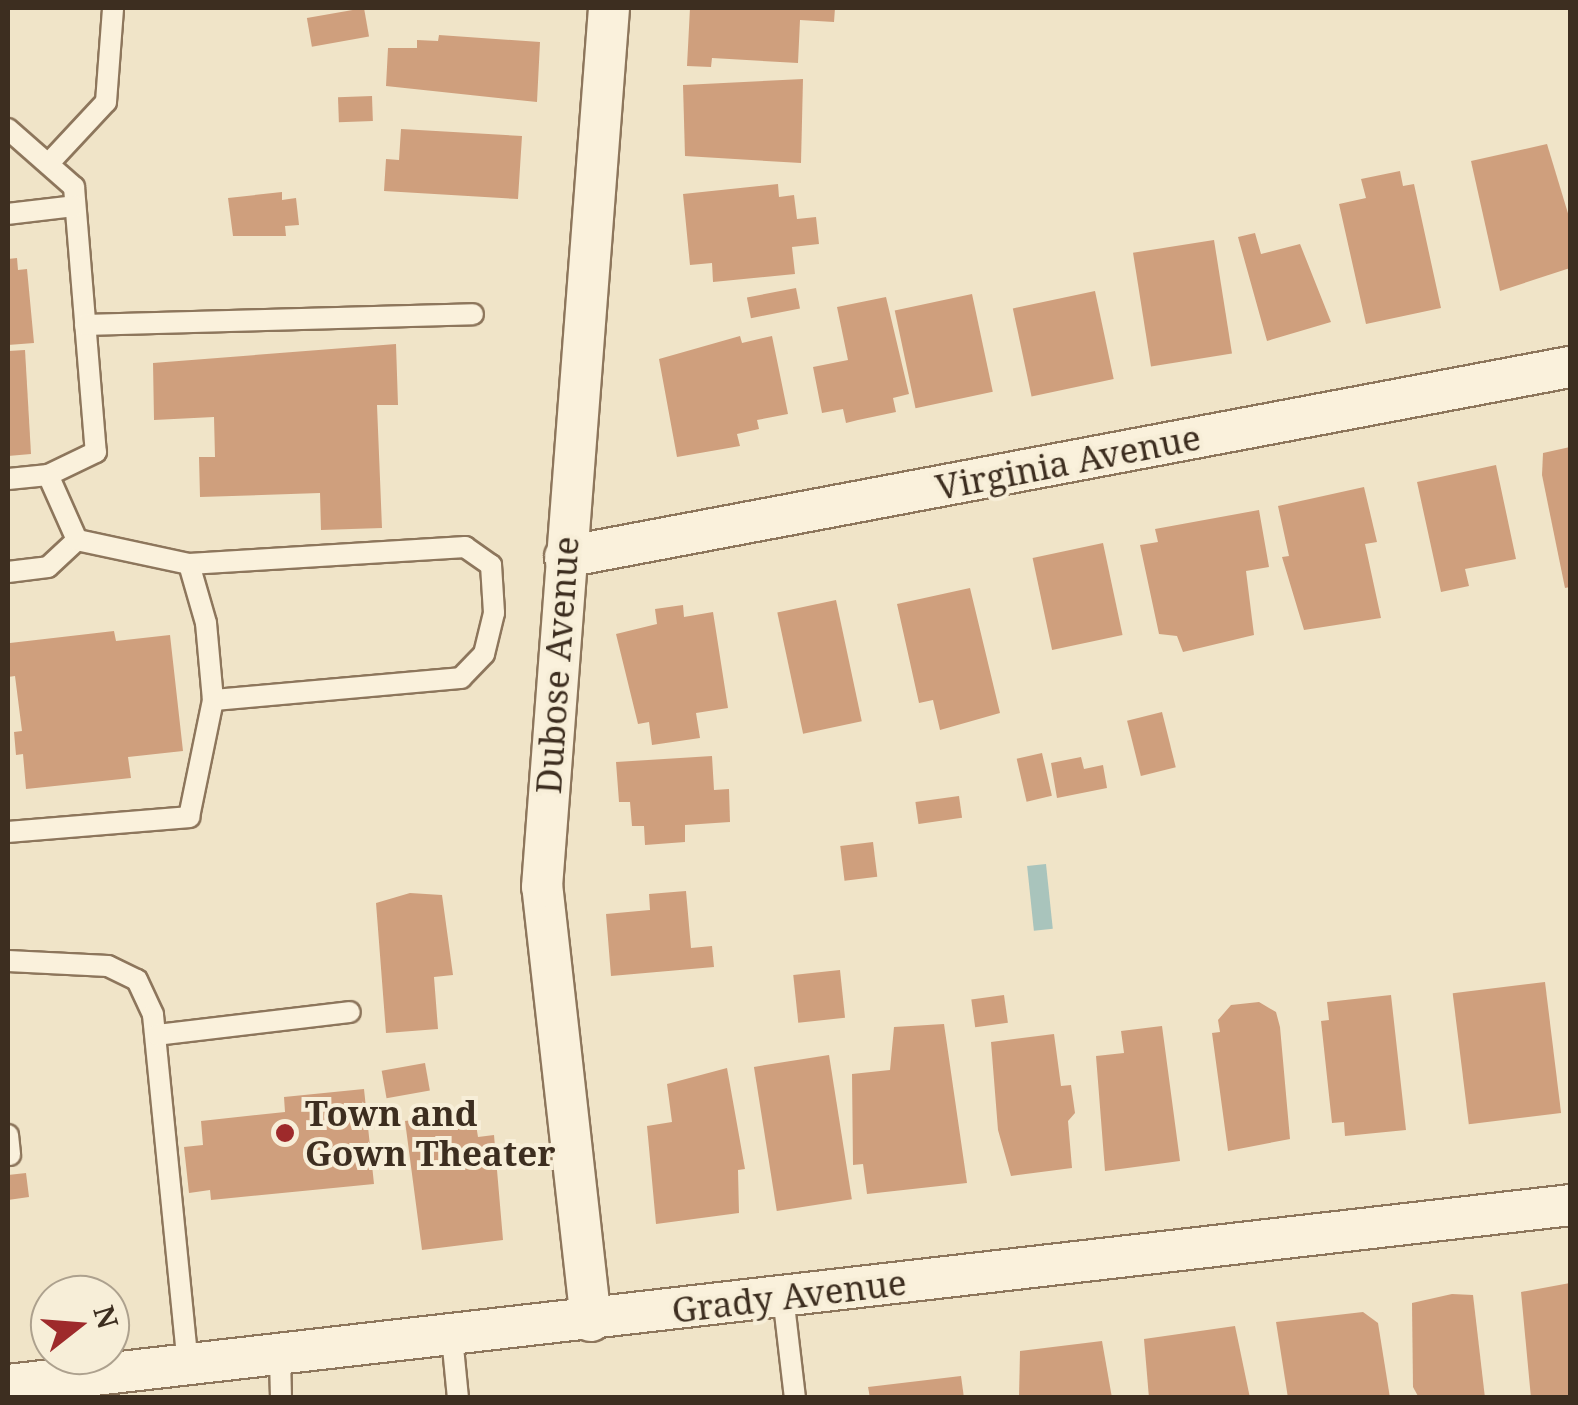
<!DOCTYPE html>
<style>
body{margin:0}
#map{position:relative;width:1578px;height:1405px;overflow:hidden;background:#f0e4c8;font-family:"Noto Serif",serif}
div>[style]{position:absolute}
.water>*{inset:0;background:#a9c4bc;transform-origin:0 0}
.building>*{inset:0;background:#cf9f7d;transform-origin:0 0}
.roads{filter:drop-shadow(2px 0 #8d765c) drop-shadow(-2px 0 #8d765c) drop-shadow(0 2px #8d765c) drop-shadow(0 -2px #8d765c)}
.lane>*{height:20px;margin:-10px;padding:0 10px;transform-origin:10px;border-radius:10px;background:#faf1dc}
.street>*{height:40px;margin:-20px;padding:0 20px;transform-origin:20px;border-radius:20px;background:#faf1dc}
.dots>*{width:28px;height:28px;translate:-50% -50%;box-sizing:border-box;border:5px solid #f7eed8;border-radius:50%}
span{translate:-50% -50%;white-space:nowrap;text-align:center;line-height:1.15;-webkit-text-stroke:8px #f7eed8;paint-order:stroke}
.street-label{font-size:35px;color:#3d2e20}
.poi-label{font-size:35px;color:#3d2e20;font-weight:700}
.left{translate:0 -50%;text-align:left}
.frame{position:absolute;inset:0;border:10px solid #3d2e20;pointer-events:none}
.north{position:absolute;left:30px;top:1275px;width:100px;height:100px;box-sizing:border-box;background:#f7eed8;border:2px solid #ada18e;border-radius:50%;rotate:73deg;font-size:28px;font-weight:700;line-height:40px;text-align:center;color:#3d2e20}
.north::after{content:'';display:block;margin:auto;width:35px;height:45px;background:#9e2a2b;clip-path:polygon(50% 0,100% 100%,50% 72%,0 100%)}
</style>
<div id="map">
<div class="water">
<div style="left:1046px;top:864px;width:65px;height:19px;rotate:84deg"></div>
</div>
<div class="building">
<div style="left:364px;top:8px;width:29px;height:58px;rotate:80deg"></div>
<div style="clip-path:polygon(690px 8px,835px 8px,834px 22px,800px 20px,798px 63px,712px 58px,711px 67px,687px 66px)"></div>
<div style="clip-path:polygon(439px 35px,540px 42px,537px 102px,386px 86px,388px 48px,417px 48px,417px 40px,438px 41px)"></div>
<div style="clip-path:polygon(803px 79px,801px 163px,685px 156px,683px 85px)"></div>
<div style="left:372px;top:96px;width:25px;height:34px;rotate:88deg"></div>
<div style="clip-path:polygon(401px 129px,522px 136px,518px 199px,384px 191px,386px 159px,399px 160px)"></div>
<div style="clip-path:polygon(1547px 144px,1570px 220px,1570px 268px,1500px 291px,1471px 161px)"></div>
<div style="clip-path:polygon(1400px 171px,1403px 186px,1414px 184px,1441px 308px,1366px 324px,1339px 204px,1366px 198px,1361px 179px)"></div>
<div style="clip-path:polygon(778px 184px,779px 197px,794px 195px,797px 219px,816px 217px,819px 244px,792px 247px,795px 274px,713px 282px,712px 263px,690px 265px,683px 194px)"></div>
<div style="clip-path:polygon(282px 192px,282px 200px,296px 198px,299px 225px,285px 226px,286px 236px,233px 236px,228px 198px)"></div>
<div style="clip-path:polygon(1255px 233px,1261px 254px,1300px 244px,1331px 322px,1267px 341px,1238px 237px)"></div>
<div style="left:1214px;top:240px;width:115px;height:82px;rotate:81deg"></div>
<div style="clip-path:polygon(17px 258px,18px 270px,27px 269px,34px 343px,8px 345px,8px 259px)"></div>
<div style="left:796px;top:288px;width:21px;height:50px;rotate:79deg"></div>
<div style="left:1095px;top:291px;width:90px;height:84px;rotate:78deg"></div>
<div style="left:972px;top:294px;width:100px;height:79px;rotate:78deg"></div>
<div style="clip-path:polygon(886px 297px,909px 394px,893px 398px,896px 412px,858px 420px,846px 423px,843px 409px,822px 413px,813px 367px,848px 360px,837px 307px)"></div>
<div style="clip-path:polygon(740px 336px,742px 343px,772px 336px,788px 414px,757px 420px,759px 429px,737px 434px,740px 446px,677px 457px,659px 359px)"></div>
<div style="clip-path:polygon(396px 344px,398px 405px,377px 405px,382px 528px,321px 530px,320px 493px,200px 497px,199px 457px,215px 457px,214px 417px,154px 420px,153px 363px)"></div>
<div style="clip-path:polygon(25px 350px,31px 454px,8px 456px,8px 351px)"></div>
<div style="clip-path:polygon(1570px 447px,1570px 587px,1565px 588px,1542px 475px,1543px 453px)"></div>
<div style="clip-path:polygon(1496px 465px,1516px 559px,1465px 569px,1469px 586px,1441px 592px,1417px 482px)"></div>
<div style="clip-path:polygon(1364px 487px,1377px 542px,1365px 544px,1381px 618px,1304px 630px,1282px 557px,1289px 556px,1278px 506px)"></div>
<div style="clip-path:polygon(1259px 510px,1269px 567px,1246px 571px,1254px 635px,1183px 652px,1177px 636px,1159px 634px,1140px 545px,1158px 542px,1155px 529px)"></div>
<div style="left:1103px;top:543px;width:94px;height:72px;rotate:78deg"></div>
<div style="clip-path:polygon(970px 588px,1000px 713px,940px 730px,933px 700px,919px 703px,897px 604px)"></div>
<div style="left:836px;top:600px;width:124px;height:60px;rotate:78deg"></div>
<div style="clip-path:polygon(683px 605px,684px 617px,713px 612px,728px 708px,696px 713px,700px 738px,652px 745px,649px 722px,638px 724px,616px 634px,657px 624px,655px 609px)"></div>
<div style="clip-path:polygon(114px 631px,116px 641px,170px 635px,183px 751px,128px 757px,131px 778px,26px 789px,23px 754px,16px 755px,14px 732px,22px 731px,15px 676px,8px 677px,10px 643px)"></div>
<div style="left:1162px;top:712px;width:57px;height:36px;rotate:76deg"></div>
<div style="left:1042px;top:753px;width:44px;height:26px;rotate:77deg"></div>
<div style="clip-path:polygon(712px 756px,714px 790px,729px 789px,730px 822px,685px 825px,685px 842px,645px 845px,644px 826px,632px 826px,630px 802px,619px 802px,616px 762px)"></div>
<div style="clip-path:polygon(1081px 757px,1084px 769px,1103px 765px,1107px 788px,1057px 798px,1051px 763px)"></div>
<div style="left:959px;top:796px;width:22px;height:44px;rotate:82deg"></div>
<div style="left:873px;top:842px;width:35px;height:33px;rotate:83deg"></div>
<div style="clip-path:polygon(686px 891px,691px 948px,712px 946px,714px 967px,611px 976px,606px 914px,650px 910px,649px 894px)"></div>
<div style="clip-path:polygon(410px 893px,442px 895px,453px 975px,434px 977px,438px 1029px,386px 1033px,376px 903px)"></div>
<div style="left:840px;top:970px;width:48px;height:47px;rotate:84deg"></div>
<div style="left:1545px;top:982px;width:132px;height:93px;rotate:83deg"></div>
<div style="left:1004px;top:995px;width:28px;height:33px;rotate:82deg"></div>
<div style="clip-path:polygon(1391px 995px,1406px 1130px,1345px 1136px,1344px 1122px,1332px 1123px,1321px 1021px,1329px 1020px,1327px 1002px)"></div>
<div style="clip-path:polygon(1259px 1002px,1276px 1012px,1280px 1027px,1290px 1139px,1228px 1151px,1212px 1033px,1220px 1032px,1218px 1020px,1231px 1005px)"></div>
<div style="clip-path:polygon(944px 1024px,967px 1183px,867px 1194px,863px 1164px,853px 1165px,852px 1074px,890px 1070px,894px 1027px)"></div>
<div style="clip-path:polygon(1162px 1026px,1180px 1161px,1105px 1171px,1096px 1056px,1124px 1053px,1121px 1031px)"></div>
<div style="clip-path:polygon(1054px 1034px,1061px 1086px,1071px 1085px,1075px 1113px,1068px 1121px,1072px 1168px,1011px 1176px,998px 1130px,991px 1042px)"></div>
<div style="left:829px;top:1055px;width:146px;height:76px;rotate:81deg"></div>
<div style="left:425px;top:1063px;width:28px;height:44px;rotate:80deg"></div>
<div style="clip-path:polygon(727px 1068px,745px 1169px,738px 1170px,739px 1213px,656px 1224px,647px 1126px,672px 1122px,667px 1084px)"></div>
<div style="clip-path:polygon(364px 1089px,374px 1184px,211px 1200px,210px 1190px,189px 1193px,184px 1147px,203px 1145px,201px 1121px,285px 1112px,284px 1097px)"></div>
<div style="clip-path:polygon(474px 1112px,478px 1137px,494px 1135px,503px 1240px,422px 1250px,405px 1121px)"></div>
<div style="clip-path:polygon(26px 1173px,29px 1197px,8px 1200px,8px 1175px)"></div>
<div style="clip-path:polygon(1570px 1283px,1570px 1398px,1531px 1398px,1521px 1292px)"></div>
<div style="clip-path:polygon(1452px 1294px,1473px 1295px,1485px 1398px,1419px 1398px,1413px 1387px,1412px 1303px)"></div>
<div style="clip-path:polygon(1363px 1312px,1378px 1323px,1390px 1398px,1288px 1398px,1276px 1322px)"></div>
<div style="clip-path:polygon(1235px 1326px,1250px 1398px,1149px 1398px,1144px 1339px)"></div>
<div style="clip-path:polygon(1102px 1341px,1112px 1398px,1019px 1398px,1020px 1351px)"></div>
<div style="clip-path:polygon(961px 1376px,964px 1398px,870px 1398px,868px 1387px)"></div>
</div>
<div class="roads">
<div class="lane">
<div style="left:8px;top:129px;width:88px;rotate:41.3deg"></div>
<div style="left:74px;top:187px;width:266px;rotate:85.3deg"></div>
<div style="left:96px;top:452px;width:53px;rotate:154.4deg"></div>
<div style="left:48px;top:475px;width:40px;rotate:174.3deg"></div>
<div style="left:50px;top:162px;width:82px;rotate:-47deg"></div>
<div style="left:106px;top:102px;width:94px;rotate:-85.7deg"></div>
<div style="left:8px;top:214px;width:67px;rotate:-6.8deg"></div>
<div style="left:85px;top:325px;width:388px;rotate:-1.6deg"></div>
<div style="left:189px;top:564px;width:277px;rotate:-3.5deg"></div>
<div style="left:465px;top:547px;width:32px;rotate:35deg"></div>
<div style="left:491px;top:565px;width:48px;rotate:86.4deg"></div>
<div style="left:494px;top:613px;width:42px;rotate:103.7deg"></div>
<div style="left:484px;top:654px;width:33px;rotate:134deg"></div>
<div style="left:461px;top:678px;width:249px;rotate:174.9deg"></div>
<div style="left:8px;top:572px;width:40px;rotate:-7.1deg"></div>
<div style="left:48px;top:567px;width:40px;rotate:-43deg"></div>
<div style="left:8px;top:832px;width:182px;rotate:-4.7deg"></div>
<div style="left:189px;top:817px;width:119px;rotate:-78.4deg"></div>
<div style="left:213px;top:700px;width:77px;rotate:-95.2deg"></div>
<div style="left:206px;top:623px;width:61px;rotate:-106.1deg"></div>
<div style="left:189px;top:564px;width:115px;rotate:-167.9deg"></div>
<div style="left:77px;top:540px;width:71px;rotate:-114deg"></div>
<div style="left:8px;top:961px;width:100px;rotate:2.9deg"></div>
<div style="left:108px;top:966px;width:32px;rotate:26deg"></div>
<div style="left:137px;top:980px;width:38px;rotate:65deg"></div>
<div style="left:153px;top:1015px;width:354px;rotate:84.3deg"></div>
<div style="left:157px;top:1035px;width:194px;rotate:-6.8deg"></div>
<div style="left:8px;top:1135px;width:20px;rotate:84deg"></div>
<div style="left:783px;top:1296px;width:103px;rotate:83.3deg"></div>
<div style="left:452px;top:1337px;width:61px;rotate:84.4deg"></div>
<div style="left:280px;top:1357px;width:41px;rotate:88.6deg"></div>
</div>
<div class="street">
<div style="left:565px;top:557px;width:1023px;rotate:-10.71deg"></div>
<div style="left:591px;top:1321px;width:437px;rotate:-96.4deg"></div>
<div style="left:542px;top:887px;width:882px;rotate:-85.64deg"></div>
<div style="left:8px;top:1385px;width:1572px;rotate:-6.57deg"></div>
</div>
</div>
<div class="dots">
<div style="left:285px;top:1133px;background:#9e2a2b"></div>
</div>
<div class="street-label">
<span style="left:1068px;top:462px;rotate:-11deg">Virginia Avenue</span>
<span style="left:557px;top:665px;rotate:-86deg">Dubose Avenue</span>
<span style="left:789px;top:1296px;rotate:-7deg">Grady Avenue</span>
</div>
<div class="poi-label">
<span class="left" style="left:305px;top:1133px">Town and<br>Gown Theater</span>
</div>
<div class="frame"></div>
<div class="north">N</div>
</div>
